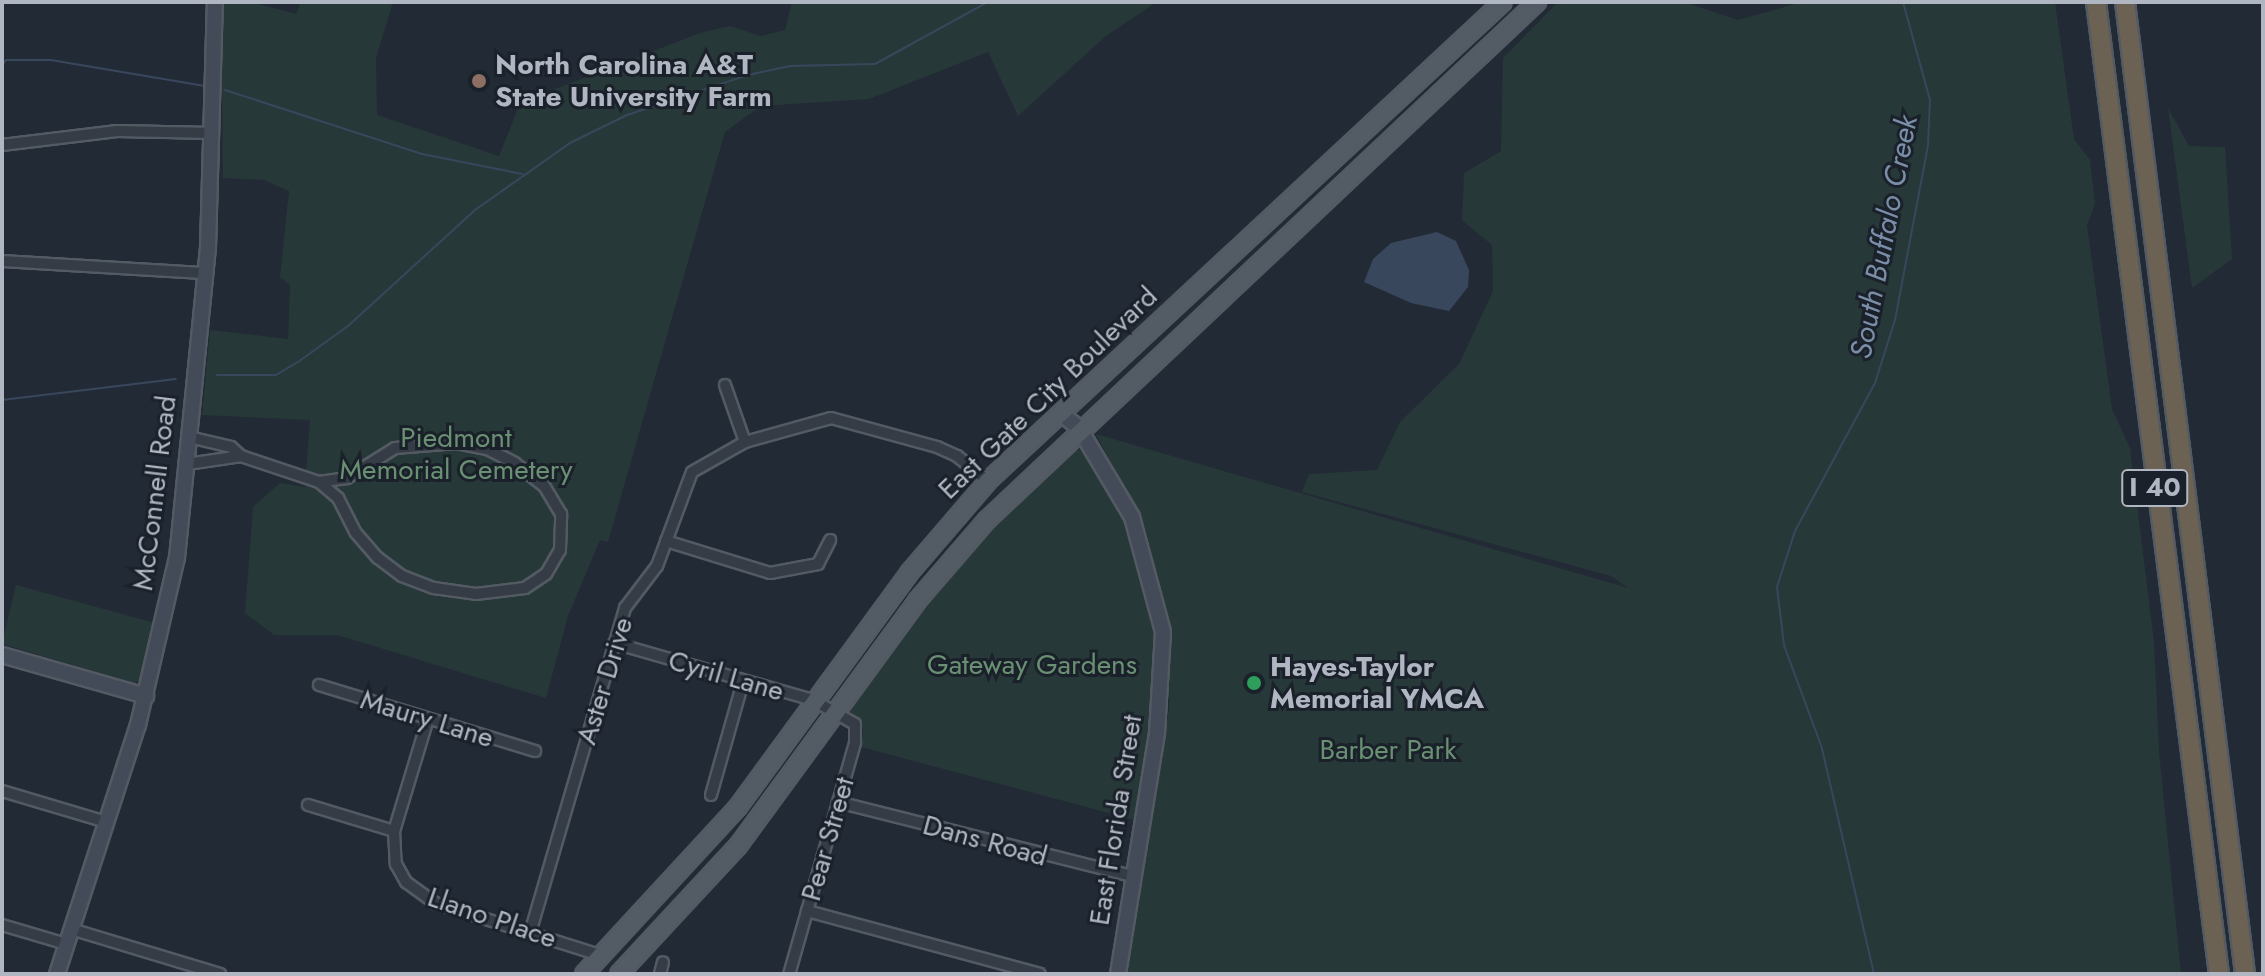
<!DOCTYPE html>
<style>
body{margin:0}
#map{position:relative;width:2265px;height:976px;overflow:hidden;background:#222a35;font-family:Jost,sans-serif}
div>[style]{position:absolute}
.green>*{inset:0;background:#273838}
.water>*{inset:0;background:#39475d}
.stream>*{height:2px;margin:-1px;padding:0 1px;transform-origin:1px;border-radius:1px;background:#39475d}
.roads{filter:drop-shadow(2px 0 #535a63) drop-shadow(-2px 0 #535a63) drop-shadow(0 2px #535a63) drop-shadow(0 -2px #535a63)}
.street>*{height:10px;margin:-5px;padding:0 5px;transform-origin:5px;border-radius:5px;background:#353c45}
.secondary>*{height:14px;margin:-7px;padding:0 7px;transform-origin:7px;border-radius:7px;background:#444b58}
.primary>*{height:16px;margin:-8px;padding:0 8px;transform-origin:8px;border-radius:8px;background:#535b65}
.highway>*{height:18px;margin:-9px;padding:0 9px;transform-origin:9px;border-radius:9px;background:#6b6253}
.dots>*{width:22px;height:22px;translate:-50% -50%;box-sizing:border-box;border:4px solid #1b212a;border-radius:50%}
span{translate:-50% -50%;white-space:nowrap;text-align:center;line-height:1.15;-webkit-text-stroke:6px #1b212a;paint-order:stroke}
.shield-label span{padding:2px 6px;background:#1b212a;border:2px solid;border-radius:6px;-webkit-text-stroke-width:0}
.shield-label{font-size:26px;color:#b0b7c2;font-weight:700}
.poi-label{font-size:28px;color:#b0b7c2;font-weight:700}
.left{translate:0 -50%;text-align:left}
.street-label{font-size:28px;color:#b0b7c2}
.park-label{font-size:28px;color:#6a9073}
.water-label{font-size:30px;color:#7b8ea8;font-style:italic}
.frame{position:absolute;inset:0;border:4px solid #b0b7c2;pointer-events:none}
</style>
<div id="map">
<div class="green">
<div style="clip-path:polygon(221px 2px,251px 2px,296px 14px,301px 2px,393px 2px,376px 58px,377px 115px,499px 156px,517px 111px,537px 96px,700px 33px,730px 26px,761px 36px,785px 30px,792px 2px,1157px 2px,1106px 36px,1018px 116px,988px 52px,869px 99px,761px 106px,725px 132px,608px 542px,600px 540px,568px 616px,546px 698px,337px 635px,274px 635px,245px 613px,253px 507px,280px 483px,305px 487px,310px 420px,202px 415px,210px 330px,288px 339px,290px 285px,280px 277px,289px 191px,264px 180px,223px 178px)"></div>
<div style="clip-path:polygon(1558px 2px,1684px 2px,1738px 20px,1802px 2px,2055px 2px,2074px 139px,2090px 160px,2095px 204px,2087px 225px,2112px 409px,2130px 448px,2154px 642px,2159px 751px,2181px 974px,1126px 974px,1169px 709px,1170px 638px,1147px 534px,1096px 434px,1628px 588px,1611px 576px,1302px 492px,1309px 474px,1377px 470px,1400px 422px,1459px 364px,1493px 291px,1492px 245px,1462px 220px,1464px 173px,1501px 151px,1503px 58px)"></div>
<div style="clip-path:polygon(2168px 108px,2189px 146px,2225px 147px,2232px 259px,2192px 288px)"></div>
<div style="clip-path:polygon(1083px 450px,1124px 520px,1155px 628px,1153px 703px,1135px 820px,861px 747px,863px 730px,850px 711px,917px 611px,996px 517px,1066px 451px)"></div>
<div style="clip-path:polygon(16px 585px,155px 623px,142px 679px,134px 683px,2px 644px)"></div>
</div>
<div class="water">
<div style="clip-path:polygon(1437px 232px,1456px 241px,1469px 270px,1468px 287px,1449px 311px,1411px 303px,1364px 282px,1373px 259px,1391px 243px)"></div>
</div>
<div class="stream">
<div style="left:2px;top:65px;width:6px;rotate:-51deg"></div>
<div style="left:6px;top:60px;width:45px"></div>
<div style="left:51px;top:60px;width:156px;rotate:9.6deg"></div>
<div style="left:225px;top:90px;width:207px;rotate:18deg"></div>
<div style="left:422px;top:154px;width:102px;rotate:11.3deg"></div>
<div style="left:217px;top:375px;width:59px"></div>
<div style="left:276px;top:375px;width:26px;rotate:-31deg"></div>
<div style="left:298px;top:362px;width:62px;rotate:-35.8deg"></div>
<div style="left:348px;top:326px;width:172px;rotate:-42.4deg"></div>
<div style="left:475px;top:210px;width:116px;rotate:-35.2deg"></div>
<div style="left:570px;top:143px;width:64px;rotate:-26.2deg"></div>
<div style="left:627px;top:115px;width:127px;rotate:-18.3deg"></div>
<div style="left:748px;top:75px;width:43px;rotate:-12.1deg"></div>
<div style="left:790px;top:66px;width:85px;rotate:-1.3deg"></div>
<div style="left:875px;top:64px;width:129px;rotate:-28.8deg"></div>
<div style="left:2px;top:400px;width:175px;rotate:-6.9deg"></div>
<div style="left:1874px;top:974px;width:232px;rotate:-103deg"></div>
<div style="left:1822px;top:748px;width:110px;rotate:-110.3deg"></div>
<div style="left:1784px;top:645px;width:58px;rotate:-96.9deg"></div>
<div style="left:1777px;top:587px;width:59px;rotate:-72.2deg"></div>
<div style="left:1795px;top:531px;width:168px;rotate:-61.6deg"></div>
<div style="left:1875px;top:383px;width:66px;rotate:-72.4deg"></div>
<div style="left:1895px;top:320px;width:178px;rotate:-79.3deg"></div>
<div style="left:1928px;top:145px;width:45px;rotate:-87.5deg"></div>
<div style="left:1930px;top:100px;width:102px;rotate:-105.4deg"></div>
</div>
<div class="roads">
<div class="street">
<div style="left:2px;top:145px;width:116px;rotate:-6.9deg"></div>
<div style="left:117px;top:131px;width:96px;rotate:1.2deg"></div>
<div style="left:2px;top:261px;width:204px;rotate:3.4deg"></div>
<div style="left:725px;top:385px;width:60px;rotate:70.7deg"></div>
<div style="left:189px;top:437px;width:43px;rotate:13.4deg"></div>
<div style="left:231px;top:447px;width:13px;rotate:42deg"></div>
<div style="left:241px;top:456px;width:82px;rotate:18.4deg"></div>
<div style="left:319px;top:482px;width:25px;rotate:40deg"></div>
<div style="left:338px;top:498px;width:39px;rotate:63deg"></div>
<div style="left:356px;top:533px;width:33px;rotate:49deg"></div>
<div style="left:378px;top:558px;width:30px;rotate:37deg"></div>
<div style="left:402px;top:576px;width:34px;rotate:21deg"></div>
<div style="left:434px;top:588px;width:42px;rotate:8.1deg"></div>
<div style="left:476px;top:594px;width:49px;rotate:-7deg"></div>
<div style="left:525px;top:588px;width:25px;rotate:-34deg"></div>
<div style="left:546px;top:574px;width:28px;rotate:-60deg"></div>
<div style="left:560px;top:550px;width:36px;rotate:-88deg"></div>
<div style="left:561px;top:514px;width:33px;rotate:-121deg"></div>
<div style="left:544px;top:486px;width:37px;rotate:-142deg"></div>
<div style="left:515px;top:463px;width:31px;rotate:-153deg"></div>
<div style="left:487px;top:449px;width:31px;rotate:-169deg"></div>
<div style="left:457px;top:443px;width:62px;rotate:175.4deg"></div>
<div style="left:395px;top:448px;width:57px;rotate:148deg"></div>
<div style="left:347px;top:478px;width:28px;rotate:172deg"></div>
<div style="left:187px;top:464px;width:55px;rotate:-8.4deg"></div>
<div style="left:666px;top:541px;width:109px;rotate:17.1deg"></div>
<div style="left:770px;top:573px;width:49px;rotate:-10.6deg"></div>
<div style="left:818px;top:564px;width:27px;rotate:-63deg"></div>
<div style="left:614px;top:643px;width:207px;rotate:16deg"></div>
<div style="left:813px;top:700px;width:48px;rotate:29.7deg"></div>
<div style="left:855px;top:724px;width:19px;rotate:90deg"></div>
<div style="left:855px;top:743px;width:240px;rotate:105.9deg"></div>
<div style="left:319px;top:685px;width:226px;rotate:17deg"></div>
<div style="left:427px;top:722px;width:114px;rotate:106.8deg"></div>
<div style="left:394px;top:831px;width:33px;rotate:87deg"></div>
<div style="left:396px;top:864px;width:21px;rotate:61deg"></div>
<div style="left:406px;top:882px;width:36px;rotate:36deg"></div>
<div style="left:435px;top:903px;width:176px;rotate:17.5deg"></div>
<div style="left:2px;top:791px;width:109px;rotate:16.6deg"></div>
<div style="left:711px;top:795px;width:117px;rotate:-74.2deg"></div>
<div style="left:838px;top:802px;width:304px;rotate:14.1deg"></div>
<div style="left:308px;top:805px;width:90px;rotate:16.8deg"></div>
<div style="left:807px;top:911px;width:241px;rotate:15.1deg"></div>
<div style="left:2px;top:925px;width:67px;rotate:16.5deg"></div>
<div style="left:71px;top:929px;width:156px;rotate:16.8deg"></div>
<div style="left:530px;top:933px;width:339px;rotate:-73.7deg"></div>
<div style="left:625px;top:608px;width:53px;rotate:-52.7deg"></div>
<div style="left:657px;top:566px;width:100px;rotate:-69.6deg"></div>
<div style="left:692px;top:472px;width:61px;rotate:-29.5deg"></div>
<div style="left:745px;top:442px;width:89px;rotate:-15.6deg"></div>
<div style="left:831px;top:418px;width:110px;rotate:15.3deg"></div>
<div style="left:937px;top:447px;width:22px;rotate:24deg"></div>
<div style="left:957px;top:456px;width:40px;rotate:39deg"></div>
<div style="left:660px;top:974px;width:12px;rotate:-76deg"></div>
</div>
<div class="secondary">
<div style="left:1060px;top:413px;width:24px;rotate:38deg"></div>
<div style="left:1079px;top:428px;width:104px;rotate:59.2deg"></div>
<div style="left:1132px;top:517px;width:119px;rotate:74.9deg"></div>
<div style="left:1163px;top:632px;width:101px;rotate:93.4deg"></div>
<div style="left:1157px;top:733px;width:244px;rotate:99.2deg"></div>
<div style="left:2px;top:655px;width:150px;rotate:15.9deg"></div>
<div style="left:57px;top:974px;width:262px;rotate:-72deg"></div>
<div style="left:138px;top:725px;width:171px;rotate:-76.9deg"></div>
<div style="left:177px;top:558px;width:312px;rotate:-84.3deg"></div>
<div style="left:208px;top:248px;width:246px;rotate:-88.4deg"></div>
</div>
<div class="primary">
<div style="left:584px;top:974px;width:227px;rotate:-47.3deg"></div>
<div style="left:738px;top:807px;width:290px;rotate:-53.8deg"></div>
<div style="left:909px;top:573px;width:121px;rotate:-49.3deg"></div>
<div style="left:988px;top:481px;width:703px;rotate:-42.93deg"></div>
<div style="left:619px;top:974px;width:175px;rotate:-47.1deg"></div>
<div style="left:738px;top:846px;width:303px;rotate:-53.8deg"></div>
<div style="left:917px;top:601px;width:107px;rotate:-49.2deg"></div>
<div style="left:987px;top:520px;width:756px;rotate:-43.28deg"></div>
</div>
<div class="highway">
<div style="left:2096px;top:2px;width:980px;rotate:82.79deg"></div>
<div style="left:2125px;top:2px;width:979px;rotate:82.96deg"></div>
</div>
</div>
<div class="dots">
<div style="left:479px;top:81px;background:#8d6e63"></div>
<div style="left:1254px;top:683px;background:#2e9e5b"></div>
</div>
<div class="shield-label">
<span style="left:2155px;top:488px">I 40</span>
</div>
<div class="poi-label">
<span class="left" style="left:495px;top:81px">North Carolina A&amp;T<br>State University Farm</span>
<span class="left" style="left:1270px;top:683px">Hayes-Taylor<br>Memorial YMCA</span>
</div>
<div class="street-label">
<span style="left:1048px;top:393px;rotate:-44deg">East Gate City Boulevard</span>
<span style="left:155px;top:493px;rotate:-83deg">McConnell Road</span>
<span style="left:726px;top:676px;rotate:16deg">Cyril Lane</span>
<span style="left:605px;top:681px;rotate:-73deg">Aster Drive</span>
<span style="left:427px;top:719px;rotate:17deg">Maury Lane</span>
<span style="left:1116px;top:820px;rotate:-81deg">East Florida Street</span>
<span style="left:828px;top:839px;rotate:-74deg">Pear Street</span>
<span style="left:985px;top:841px;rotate:15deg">Dans Road</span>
<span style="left:492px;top:918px;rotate:19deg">Llano Place</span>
</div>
<div class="park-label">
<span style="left:456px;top:454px">Piedmont<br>Memorial Cemetery</span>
<span style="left:1032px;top:665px">Gateway Gardens</span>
<span style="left:1388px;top:750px">Barber Park</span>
</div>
<div class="water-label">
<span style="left:1884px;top:237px;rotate:-79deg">South Buffalo Creek</span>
</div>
<div class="frame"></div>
</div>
